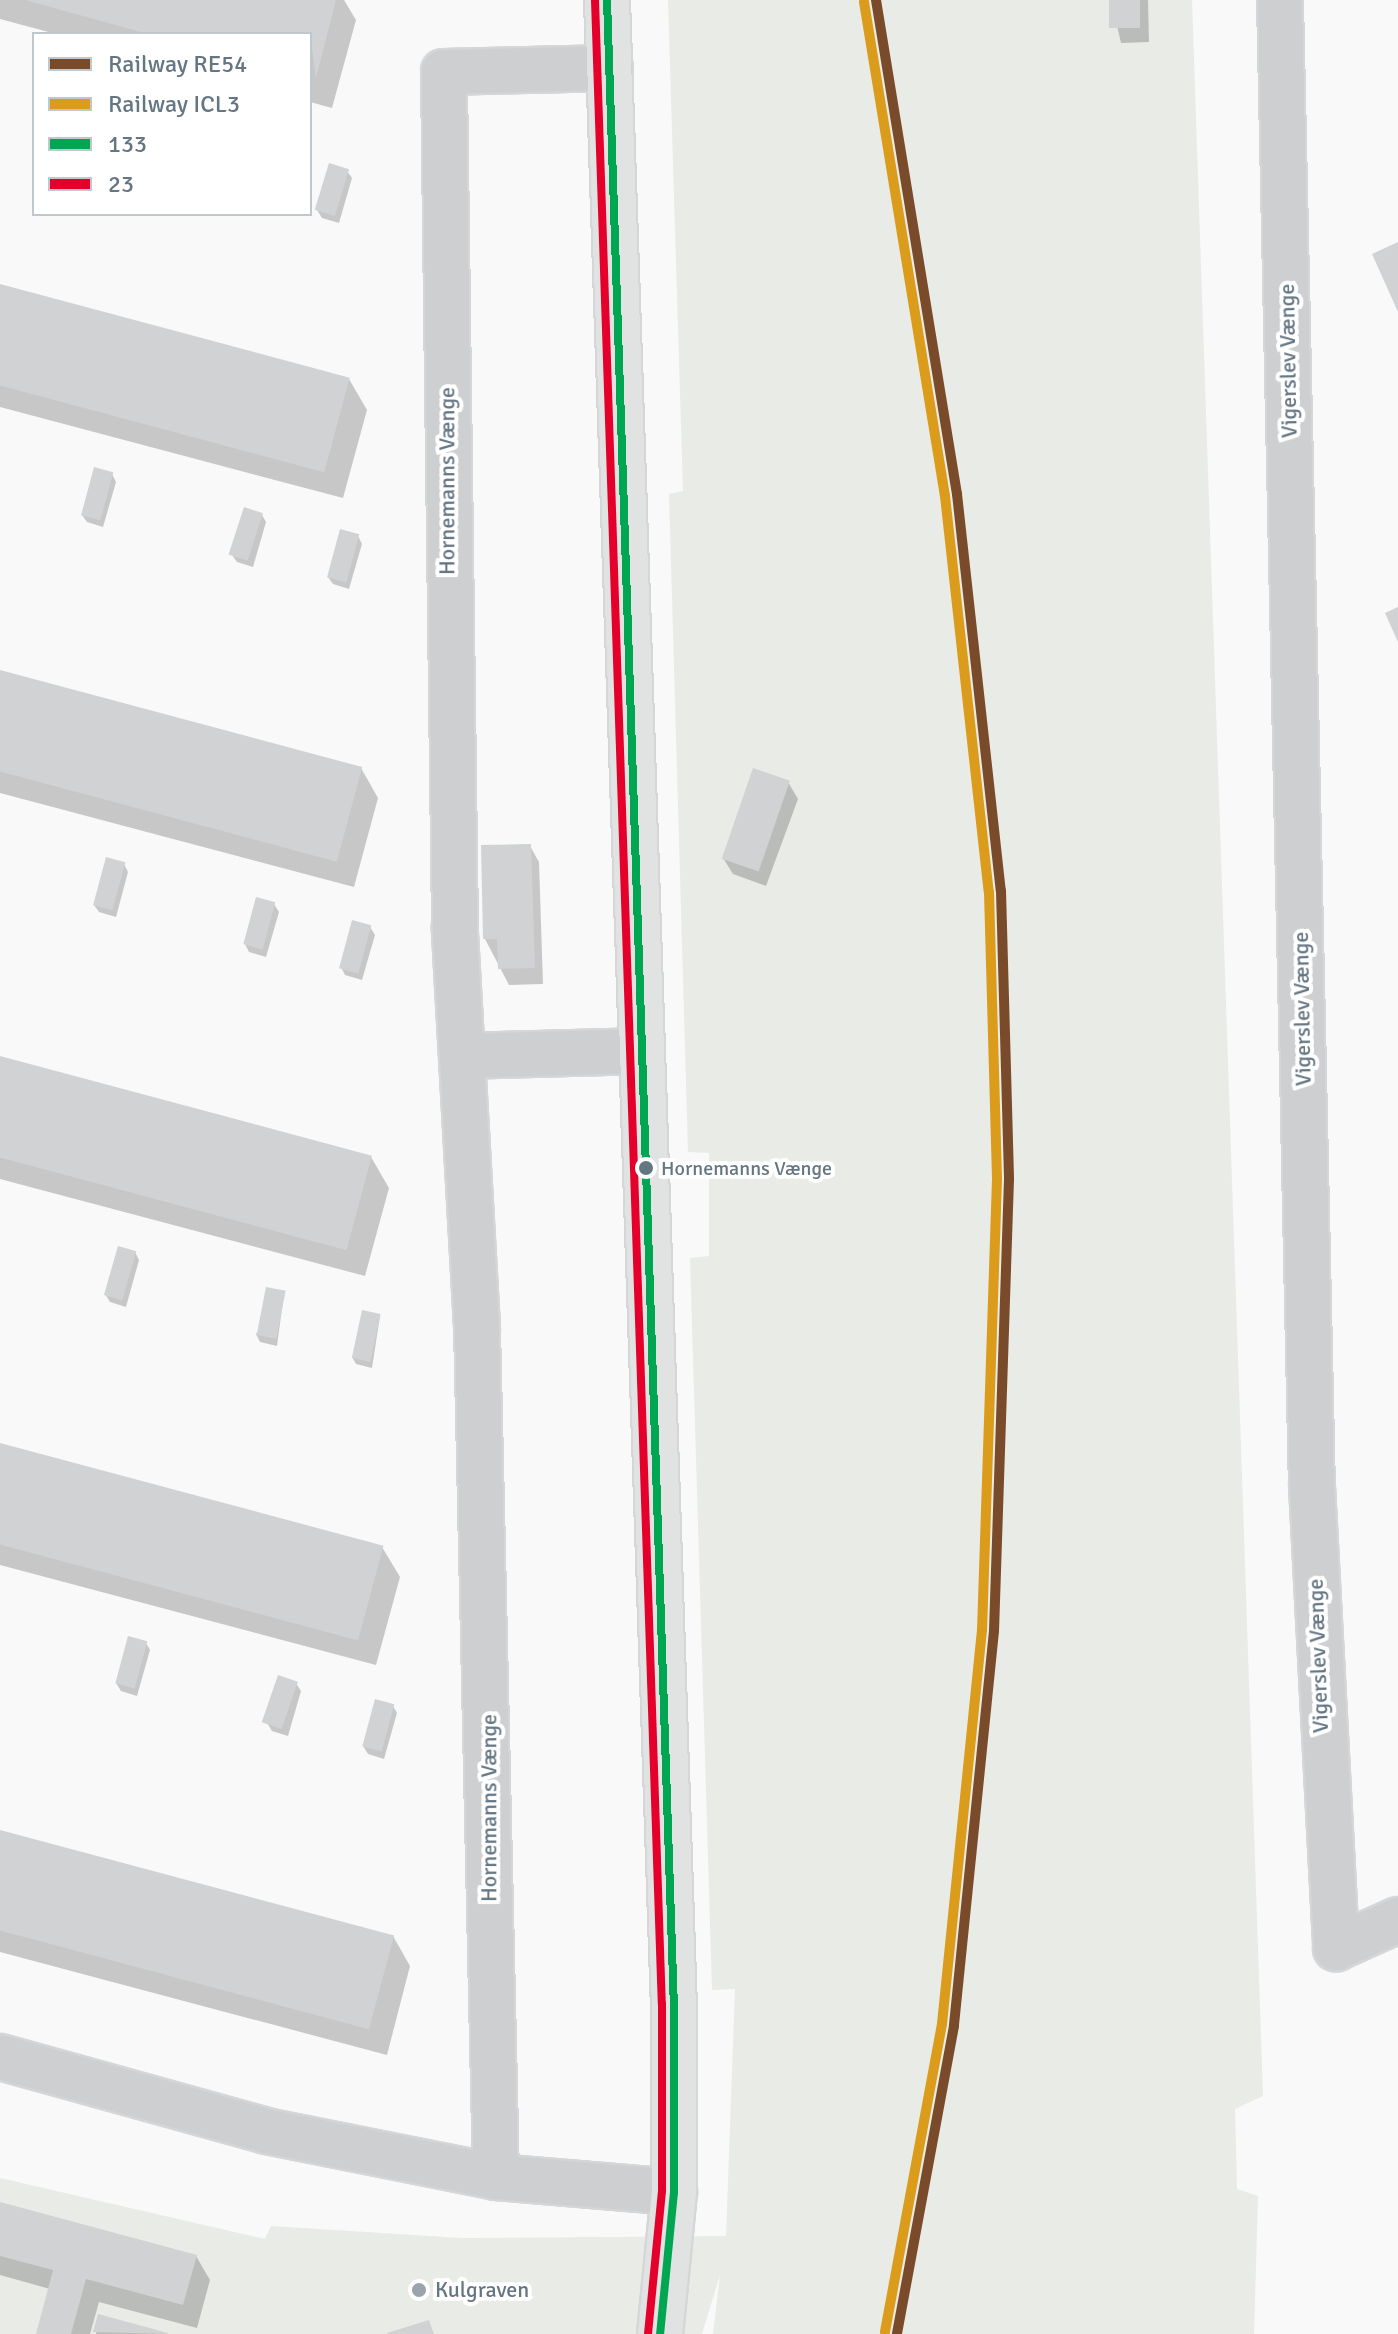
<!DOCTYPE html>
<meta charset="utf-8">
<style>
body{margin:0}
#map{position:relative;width:1398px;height:2334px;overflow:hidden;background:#f9f9f9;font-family:Signika,sans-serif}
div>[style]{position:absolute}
.green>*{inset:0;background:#e8ebe6}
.shadow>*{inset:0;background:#0003}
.building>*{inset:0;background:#d0d2d3;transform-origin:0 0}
.roads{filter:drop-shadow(2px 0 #d5d6d7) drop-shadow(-2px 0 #d5d6d7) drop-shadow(0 2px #d5d6d7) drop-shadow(0 -2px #d5d6d7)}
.street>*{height:44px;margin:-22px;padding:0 22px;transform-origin:22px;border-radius:22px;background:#cecfd0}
.secondary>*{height:44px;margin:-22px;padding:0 22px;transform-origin:22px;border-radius:22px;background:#e1e2e2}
.bus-1>*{height:8px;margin:-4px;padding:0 4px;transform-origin:4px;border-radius:4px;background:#00a651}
.bus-2>*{height:8px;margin:-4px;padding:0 4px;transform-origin:4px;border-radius:4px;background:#e4002b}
.rail-1>*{height:10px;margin:-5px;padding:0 5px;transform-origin:5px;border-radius:5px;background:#7a4b2a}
.rail-2>*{height:10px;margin:-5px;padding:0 5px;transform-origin:5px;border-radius:5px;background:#da9c1a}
.dots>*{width:22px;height:22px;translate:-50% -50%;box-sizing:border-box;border:4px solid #fff;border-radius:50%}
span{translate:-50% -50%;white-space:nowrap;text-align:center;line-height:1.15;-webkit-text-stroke:8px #fff;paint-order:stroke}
.bus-label{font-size:20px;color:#657683}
.left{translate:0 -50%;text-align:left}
.street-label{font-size:22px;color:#657683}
.poi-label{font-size:22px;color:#657683}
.legend{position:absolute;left:32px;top:32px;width:280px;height:184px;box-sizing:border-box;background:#fff;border:2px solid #c1c8cd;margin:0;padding:10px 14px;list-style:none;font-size:24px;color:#657683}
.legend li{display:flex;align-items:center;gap:16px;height:40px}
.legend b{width:40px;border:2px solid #c1c8cd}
</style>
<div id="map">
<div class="green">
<div style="clip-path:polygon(668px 0,1192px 0,1263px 2096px,1235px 2109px,1237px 2189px,1258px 2196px,1254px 2334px,713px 2334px,720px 2275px,702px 2334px,0 2334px,0 2178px,265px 2239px,271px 2226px,462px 2238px,726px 2236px,735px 1989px,712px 1990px,690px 1258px,709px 1256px,709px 1153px,688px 1152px,669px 494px,683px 491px)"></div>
</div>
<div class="shadow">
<div style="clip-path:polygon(0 0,344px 0,356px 20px,332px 108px,310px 102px,310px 34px,56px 34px,0 19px)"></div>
<div style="clip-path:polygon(1111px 0,1148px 0,1149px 42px,1121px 43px)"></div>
<div style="clip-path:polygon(347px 171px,352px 178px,339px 223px,322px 218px,317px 210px)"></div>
<div style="clip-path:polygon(0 286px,349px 379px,367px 410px,343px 498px,0 407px)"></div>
<div style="clip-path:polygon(112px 474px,116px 482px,103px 527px,87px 522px,82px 515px)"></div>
<div style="clip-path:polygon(262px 515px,266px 522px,253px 567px,237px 562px,232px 555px)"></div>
<div style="clip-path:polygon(358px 536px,362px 544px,349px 589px,333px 584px,328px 577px)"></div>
<div style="clip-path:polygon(0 672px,361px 768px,378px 798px,354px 887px,0 793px)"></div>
<div style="clip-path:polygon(788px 782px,798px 799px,766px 886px,733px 874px,723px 858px)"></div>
<div style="clip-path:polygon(530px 846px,539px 862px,543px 984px,509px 985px,485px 939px)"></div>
<div style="clip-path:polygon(124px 864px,128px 872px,116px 917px,99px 912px,94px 905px)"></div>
<div style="clip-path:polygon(274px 904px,279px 912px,266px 957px,249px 952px,245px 944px)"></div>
<div style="clip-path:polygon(370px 927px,375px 935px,362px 980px,345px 975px,341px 967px)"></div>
<div style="clip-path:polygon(0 1058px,371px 1157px,389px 1188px,365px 1276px,0 1179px)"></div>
<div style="clip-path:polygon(135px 1252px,139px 1260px,126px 1307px,110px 1302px,105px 1294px)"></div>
<div style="clip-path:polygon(284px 1293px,277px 1346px,260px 1342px,256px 1334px)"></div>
<div style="clip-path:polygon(380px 1316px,372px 1368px,356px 1364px,352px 1357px)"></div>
<div style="clip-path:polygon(0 1445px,382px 1547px,400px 1577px,376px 1665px,0 1565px)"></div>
<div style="clip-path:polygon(146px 1643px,150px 1650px,137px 1696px,121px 1691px,116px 1683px)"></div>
<div style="clip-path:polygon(296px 1683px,301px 1691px,288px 1736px,272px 1731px,267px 1723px)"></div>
<div style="clip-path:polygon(393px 1706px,397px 1713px,384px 1759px,368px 1754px,363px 1746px)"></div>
<div style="clip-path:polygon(0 1832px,393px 1936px,410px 1966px,387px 2055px,0 1952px)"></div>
<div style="clip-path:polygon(0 2204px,196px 2256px,210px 2280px,197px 2328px,99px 2302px,90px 2334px,38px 2334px,50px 2289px,0 2275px)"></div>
<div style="clip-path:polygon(99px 2317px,164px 2334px,96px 2334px)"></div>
</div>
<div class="building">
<div style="clip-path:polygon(25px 0,336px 0,316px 78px,310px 34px,148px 34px)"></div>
<div style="left:1109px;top:0;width:31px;height:28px"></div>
<div style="left:329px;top:163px;width:21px;height:49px;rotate:17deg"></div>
<div style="clip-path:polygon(1398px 242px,1398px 312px,1372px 254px)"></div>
<div style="left:0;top:284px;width:362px;height:98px;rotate:15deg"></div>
<div style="left:94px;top:467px;width:20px;height:50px;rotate:15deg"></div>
<div style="left:244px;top:507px;width:20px;height:50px;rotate:18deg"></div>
<div style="left:340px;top:529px;width:20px;height:50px;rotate:15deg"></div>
<div style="clip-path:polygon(1398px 607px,1398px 642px,1385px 613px)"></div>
<div style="left:0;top:670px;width:375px;height:98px;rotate:15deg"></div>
<div style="left:753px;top:768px;width:39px;height:96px;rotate:19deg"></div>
<div style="clip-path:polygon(531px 844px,535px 968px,498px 969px,497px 939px,483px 939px,481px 845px)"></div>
<div style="left:106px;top:857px;width:20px;height:50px;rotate:15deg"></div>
<div style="left:256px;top:897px;width:20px;height:49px;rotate:15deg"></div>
<div style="left:352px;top:920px;width:20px;height:50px;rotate:15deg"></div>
<div style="left:0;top:1056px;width:385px;height:98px;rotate:15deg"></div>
<div style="left:118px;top:1246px;width:19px;height:51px;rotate:16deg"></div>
<div style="left:266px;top:1287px;width:20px;height:49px;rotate:11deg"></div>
<div style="left:362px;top:1310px;width:19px;height:49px;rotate:12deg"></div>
<div style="left:0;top:1443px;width:397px;height:98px;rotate:15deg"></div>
<div style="left:128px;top:1636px;width:20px;height:49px;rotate:15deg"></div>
<div style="left:278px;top:1675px;width:21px;height:50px;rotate:19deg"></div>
<div style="left:375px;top:1699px;width:20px;height:49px;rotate:15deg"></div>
<div style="left:0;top:1830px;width:408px;height:97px;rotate:15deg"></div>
<div style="clip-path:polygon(0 2202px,197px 2255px,183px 2305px,86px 2279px,71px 2334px,36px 2334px,53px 2270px,0 2256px)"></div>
<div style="clip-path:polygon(98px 2314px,168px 2333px,168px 2334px,93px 2332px)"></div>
<div style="clip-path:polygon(429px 2320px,434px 2334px,387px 2334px,387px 2333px)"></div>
</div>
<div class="roads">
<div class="street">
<div style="left:1280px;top:0;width:1486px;rotate:88.77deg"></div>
<div style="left:1312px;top:1486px;width:463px;rotate:87deg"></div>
<div style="left:1336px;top:1948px;width:68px;rotate:-24.3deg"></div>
<div style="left:465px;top:1056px;width:176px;rotate:-1.6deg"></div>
<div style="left:0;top:2057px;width:276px;rotate:15.5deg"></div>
<div style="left:266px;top:2131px;width:235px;rotate:11.3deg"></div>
<div style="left:496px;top:2177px;width:179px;rotate:4.8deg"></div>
<div style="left:496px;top:2177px;width:850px;rotate:-91.28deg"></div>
<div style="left:477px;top:1327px;width:400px;rotate:-93.2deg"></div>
<div style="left:455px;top:928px;width:856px;rotate:-90.74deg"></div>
<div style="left:444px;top:72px;width:166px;rotate:-1.4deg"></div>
</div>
<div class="secondary">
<div style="left:607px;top:0;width:2005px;rotate:88.09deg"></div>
<div style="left:674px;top:2004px;width:188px;rotate:90deg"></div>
<div style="left:674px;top:2192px;width:143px;rotate:95.6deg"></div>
</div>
</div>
<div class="bus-1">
<div style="left:607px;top:0;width:2005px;rotate:88.09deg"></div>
<div style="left:674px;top:2004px;width:188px;rotate:90deg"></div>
<div style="left:674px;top:2192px;width:143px;rotate:95.6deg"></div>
</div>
<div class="bus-2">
<div style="left:595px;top:0;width:2005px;rotate:88.09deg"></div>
<div style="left:662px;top:2004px;width:187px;rotate:90deg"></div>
<div style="left:662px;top:2191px;width:143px;rotate:95.6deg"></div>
</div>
<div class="rail-1">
<div style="left:876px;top:0;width:501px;rotate:80.69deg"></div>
<div style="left:957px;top:494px;width:399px;rotate:83.7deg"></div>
<div style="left:1001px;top:891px;width:288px;rotate:88.4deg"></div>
<div style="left:1009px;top:1179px;width:452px;rotate:91.9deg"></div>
<div style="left:994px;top:1631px;width:397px;rotate:95.8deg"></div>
<div style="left:954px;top:2026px;width:313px;rotate:100.5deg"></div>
</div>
<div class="rail-2">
<div style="left:864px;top:2px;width:501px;rotate:80.69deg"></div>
<div style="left:945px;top:496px;width:398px;rotate:83.7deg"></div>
<div style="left:989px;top:892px;width:287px;rotate:88.4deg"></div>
<div style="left:997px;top:1179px;width:451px;rotate:91.9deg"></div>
<div style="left:982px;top:1630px;width:396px;rotate:95.8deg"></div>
<div style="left:942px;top:2024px;width:313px;rotate:100.5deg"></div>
</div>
<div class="dots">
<div style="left:646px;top:1168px;background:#657683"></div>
<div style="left:419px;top:2290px;background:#99a4ac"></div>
</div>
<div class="bus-label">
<span class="left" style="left:661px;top:1168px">Hornemanns Vænge</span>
</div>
<div class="street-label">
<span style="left:1288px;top:361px;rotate:-91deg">Vigerslev Vænge</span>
<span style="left:447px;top:481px;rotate:-90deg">Hornemanns Vænge</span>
<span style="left:1302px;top:1009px;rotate:-91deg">Vigerslev Vænge</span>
<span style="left:1318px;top:1656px;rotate:-92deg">Vigerslev Vænge</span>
<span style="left:489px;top:1808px;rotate:-90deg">Hornemanns Vænge</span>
</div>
<div class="poi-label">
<span class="left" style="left:435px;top:2290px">Kulgraven</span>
</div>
<ul class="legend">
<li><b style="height:10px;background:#7a4b2a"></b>Railway RE54</li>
<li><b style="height:10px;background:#da9c1a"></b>Railway ICL3</li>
<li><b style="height:10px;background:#00a651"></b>133</li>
<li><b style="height:10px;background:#e4002b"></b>23</li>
</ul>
</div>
